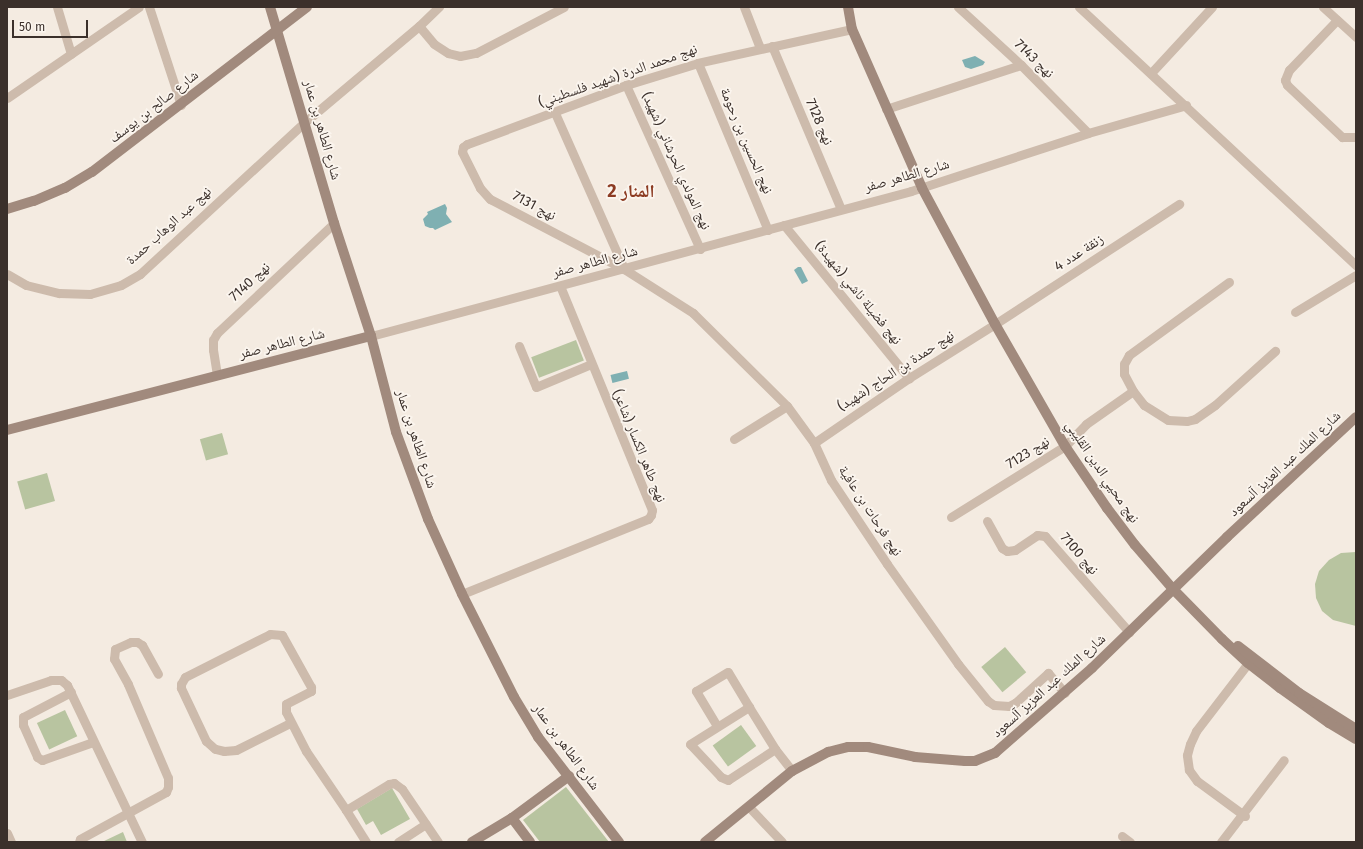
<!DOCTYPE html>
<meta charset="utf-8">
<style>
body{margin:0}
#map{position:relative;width:1363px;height:849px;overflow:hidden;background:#f4ebe1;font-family:"Fira Sans","Noto Naskh Arabic",sans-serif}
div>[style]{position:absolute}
.green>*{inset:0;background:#b8c4a0;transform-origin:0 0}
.water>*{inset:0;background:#7fb0b2;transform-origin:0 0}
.street>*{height:9px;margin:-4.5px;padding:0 4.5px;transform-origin:4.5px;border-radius:4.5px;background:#cdbbac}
.secondary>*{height:10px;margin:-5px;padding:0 5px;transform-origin:5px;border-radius:5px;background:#a18a7d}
span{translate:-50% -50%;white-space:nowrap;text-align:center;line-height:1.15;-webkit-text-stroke:3.5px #fbf5ee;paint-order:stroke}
.street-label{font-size:14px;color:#3b302b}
.district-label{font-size:18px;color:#8c3b22;font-weight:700}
.frame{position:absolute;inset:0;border:8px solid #3b302b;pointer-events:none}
.scale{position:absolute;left:12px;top:20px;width:76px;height:18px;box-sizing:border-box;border:2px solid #3b302b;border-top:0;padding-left:5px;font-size:12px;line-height:14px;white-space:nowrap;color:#3b302b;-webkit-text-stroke:3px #fbf5ee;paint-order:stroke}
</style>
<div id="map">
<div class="green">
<div style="left:576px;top:340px;width:22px;height:48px;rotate:69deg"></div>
<div style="left:222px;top:433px;width:22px;height:23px;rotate:74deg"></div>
<div style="left:47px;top:473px;width:29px;height:31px;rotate:74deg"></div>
<div style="clip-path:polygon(1356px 552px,1356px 626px,1333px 620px,1322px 611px,1316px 598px,1315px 584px,1319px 571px,1329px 560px,1341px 553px)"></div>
<div style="left:1005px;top:647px;width:33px;height:31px;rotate:50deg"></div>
<div style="left:65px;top:710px;width:29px;height:31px;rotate:65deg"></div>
<div style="left:741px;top:725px;width:26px;height:35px;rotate:54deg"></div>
<div style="clip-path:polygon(566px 787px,609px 842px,540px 842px,523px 820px)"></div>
<div style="clip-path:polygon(392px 788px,410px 819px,381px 835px,373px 821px,366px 825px,357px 809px)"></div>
<div style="clip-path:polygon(123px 832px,127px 842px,102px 842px)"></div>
</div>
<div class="water">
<div style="clip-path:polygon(975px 56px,985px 62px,983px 65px,971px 69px,965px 67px,962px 60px)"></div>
<div style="clip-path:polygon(445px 204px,447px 208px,446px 214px,452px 222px,435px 230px,433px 228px,430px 228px,425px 226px,423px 219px,428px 214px,427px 212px)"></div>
<div style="clip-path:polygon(798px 267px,801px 267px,808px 281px,802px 284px,794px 270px)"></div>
<div style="left:627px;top:371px;width:8px;height:17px;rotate:76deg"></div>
</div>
<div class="street">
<div style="left:57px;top:7px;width:49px;rotate:73.4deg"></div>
<div style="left:149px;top:7px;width:103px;rotate:71.9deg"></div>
<div style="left:744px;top:7px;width:44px;rotate:68.7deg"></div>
<div style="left:958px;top:7px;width:86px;rotate:42.6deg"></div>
<div style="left:1021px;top:65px;width:95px;rotate:45.4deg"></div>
<div style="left:1079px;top:7px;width:379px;rotate:43deg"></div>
<div style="left:1323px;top:7px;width:45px;rotate:42.3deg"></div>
<div style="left:1337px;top:20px;width:69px;rotate:133.8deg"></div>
<div style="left:1289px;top:70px;width:11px;rotate:112deg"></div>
<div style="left:1285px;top:80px;width:5px;rotate:68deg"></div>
<div style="left:1287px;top:85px;width:76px;rotate:43.4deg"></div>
<div style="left:1342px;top:137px;width:14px"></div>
<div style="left:419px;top:26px;width:23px;rotate:50deg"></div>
<div style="left:434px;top:44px;width:17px;rotate:33deg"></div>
<div style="left:448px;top:53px;width:12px;rotate:14deg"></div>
<div style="left:460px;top:56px;width:16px;rotate:-11deg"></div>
<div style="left:476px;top:53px;width:99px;rotate:-27.6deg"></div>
<div style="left:852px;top:29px;width:158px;rotate:167.6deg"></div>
<div style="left:698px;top:63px;width:75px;rotate:163deg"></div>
<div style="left:626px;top:85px;width:170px;rotate:159.6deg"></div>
<div style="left:467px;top:144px;width:5px;rotate:143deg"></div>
<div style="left:463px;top:147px;width:5px;rotate:101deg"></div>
<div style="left:462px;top:152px;width:40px;rotate:63.4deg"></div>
<div style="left:480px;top:188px;width:15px;rotate:48deg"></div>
<div style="left:490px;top:199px;width:151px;rotate:27.6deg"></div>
<div style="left:624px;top:269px;width:82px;rotate:32.5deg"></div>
<div style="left:693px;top:313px;width:132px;rotate:44.7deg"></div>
<div style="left:787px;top:406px;width:46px;rotate:53.9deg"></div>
<div style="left:814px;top:443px;width:41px;rotate:65.3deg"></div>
<div style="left:831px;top:480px;width:101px;rotate:56.3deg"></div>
<div style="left:887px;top:564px;width:123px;rotate:54.6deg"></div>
<div style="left:958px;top:664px;width:48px;rotate:51deg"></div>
<div style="left:988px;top:701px;width:7px;rotate:34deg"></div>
<div style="left:994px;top:705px;width:15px;rotate:4deg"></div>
<div style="left:1009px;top:706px;width:7px;rotate:-27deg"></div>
<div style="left:1015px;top:703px;width:45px;rotate:-42.3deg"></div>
<div style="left:1048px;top:673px;width:26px;rotate:50deg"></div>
<div style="left:772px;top:46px;width:177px;rotate:67.1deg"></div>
<div style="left:698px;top:63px;width:181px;rotate:67.3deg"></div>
<div style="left:1151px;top:73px;width:90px;rotate:-47.3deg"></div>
<div style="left:626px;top:85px;width:180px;rotate:65.7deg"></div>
<div style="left:7px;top:98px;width:160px;rotate:-34.6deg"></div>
<div style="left:886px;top:109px;width:142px;rotate:-18.1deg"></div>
<div style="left:555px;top:113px;width:171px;rotate:66.1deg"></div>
<div style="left:784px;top:225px;width:198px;rotate:50.8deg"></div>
<div style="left:7px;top:274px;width:22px;rotate:30deg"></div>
<div style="left:26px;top:285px;width:34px;rotate:14deg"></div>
<div style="left:59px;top:293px;width:31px;rotate:2deg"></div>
<div style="left:90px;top:294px;width:32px;rotate:-16deg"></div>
<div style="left:121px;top:285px;width:22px;rotate:-30deg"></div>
<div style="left:140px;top:274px;width:224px;rotate:-42.7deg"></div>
<div style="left:305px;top:122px;width:149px;rotate:-40.1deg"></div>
<div style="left:419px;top:26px;width:28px;rotate:-44deg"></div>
<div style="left:1229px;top:282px;width:124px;rotate:143.9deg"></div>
<div style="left:1129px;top:355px;width:10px;rotate:119deg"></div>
<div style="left:1124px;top:364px;width:10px;rotate:90deg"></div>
<div style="left:1124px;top:374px;width:19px;rotate:62deg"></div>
<div style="left:1133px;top:391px;width:18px;rotate:52deg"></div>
<div style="left:1144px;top:405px;width:28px;rotate:32deg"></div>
<div style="left:1168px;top:420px;width:19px;rotate:3deg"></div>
<div style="left:1187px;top:421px;width:8px;rotate:-14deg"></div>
<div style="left:1195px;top:419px;width:24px;rotate:-35deg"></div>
<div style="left:1215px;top:405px;width:81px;rotate:-42deg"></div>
<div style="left:1295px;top:312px;width:71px;rotate:-31.2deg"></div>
<div style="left:371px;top:336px;width:559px;rotate:-15.03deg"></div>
<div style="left:911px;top:191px;width:186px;rotate:-18.1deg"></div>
<div style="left:1088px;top:133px;width:102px;rotate:-15.9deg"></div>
<div style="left:519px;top:346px;width:44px;rotate:67.5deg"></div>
<div style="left:536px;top:387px;width:60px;rotate:-22.7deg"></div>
<div style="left:217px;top:375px;width:25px;rotate:-99deg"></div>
<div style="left:213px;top:350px;width:10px;rotate:-90deg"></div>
<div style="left:213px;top:340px;width:8px;rotate:-60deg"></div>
<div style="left:217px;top:333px;width:161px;rotate:-43.2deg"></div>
<div style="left:734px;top:439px;width:62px;rotate:-31.9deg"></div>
<div style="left:814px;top:443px;width:115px;rotate:-34.4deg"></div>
<div style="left:909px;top:378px;width:102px;rotate:-32.1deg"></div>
<div style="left:995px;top:324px;width:220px;rotate:-33.1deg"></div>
<div style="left:951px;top:517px;width:134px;rotate:-31.9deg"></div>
<div style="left:1065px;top:446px;width:30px;rotate:-46deg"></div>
<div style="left:1086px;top:424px;width:57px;rotate:-35.1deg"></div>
<div style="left:987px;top:521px;width:31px;rotate:61deg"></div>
<div style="left:1002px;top:548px;width:6px;rotate:31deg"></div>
<div style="left:1007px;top:551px;width:8px;rotate:-7deg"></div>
<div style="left:1015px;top:550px;width:27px;rotate:-34deg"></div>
<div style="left:1037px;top:535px;width:8px;rotate:7deg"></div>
<div style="left:1045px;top:536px;width:128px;rotate:48.8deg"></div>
<div style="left:462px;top:594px;width:201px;rotate:-22deg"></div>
<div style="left:648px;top:519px;width:5px;rotate:-53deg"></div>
<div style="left:651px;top:515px;width:5px;rotate:-79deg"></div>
<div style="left:652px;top:510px;width:242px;rotate:-112.3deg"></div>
<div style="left:71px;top:692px;width:54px;rotate:152.5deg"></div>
<div style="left:23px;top:717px;width:8px;rotate:90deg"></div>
<div style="left:23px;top:725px;width:35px;rotate:66deg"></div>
<div style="left:37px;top:757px;width:6px;rotate:31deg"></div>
<div style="left:42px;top:760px;width:54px;rotate:-19.4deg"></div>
<div style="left:7px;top:695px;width:46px;rotate:-18.8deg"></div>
<div style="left:51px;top:680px;width:10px"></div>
<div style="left:61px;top:680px;width:8px;rotate:40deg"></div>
<div style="left:67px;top:685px;width:174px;rotate:64.5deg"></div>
<div style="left:290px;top:723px;width:60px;rotate:153.4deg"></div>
<div style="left:236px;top:750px;width:12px;rotate:175deg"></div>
<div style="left:224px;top:751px;width:9px;rotate:-167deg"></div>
<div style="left:215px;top:749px;width:12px;rotate:-138deg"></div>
<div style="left:206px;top:741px;width:59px;rotate:-115.3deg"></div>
<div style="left:181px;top:688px;width:4px;rotate:-90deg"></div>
<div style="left:181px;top:684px;width:8px;rotate:-60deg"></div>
<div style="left:185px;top:677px;width:95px;rotate:-26.8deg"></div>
<div style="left:270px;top:634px;width:12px;rotate:5deg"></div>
<div style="left:282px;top:635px;width:60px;rotate:60.9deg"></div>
<div style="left:311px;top:687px;width:4px;rotate:90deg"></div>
<div style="left:311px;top:691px;width:28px;rotate:153deg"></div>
<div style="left:286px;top:704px;width:8px;rotate:90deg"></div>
<div style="left:286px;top:712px;width:44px;rotate:62.9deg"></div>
<div style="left:306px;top:751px;width:71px;rotate:55.9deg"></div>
<div style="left:717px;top:726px;width:41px;rotate:-121deg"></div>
<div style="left:696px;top:691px;width:37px;rotate:-31deg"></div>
<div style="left:728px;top:672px;width:41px;rotate:59deg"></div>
<div style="left:775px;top:749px;width:56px;rotate:146.6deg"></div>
<div style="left:728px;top:780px;width:8px;rotate:-157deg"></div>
<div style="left:721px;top:777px;width:45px;rotate:-133.2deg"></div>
<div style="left:690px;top:744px;width:70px;rotate:-32.1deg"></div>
<div style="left:749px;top:707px;width:49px;rotate:58.2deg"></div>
<div style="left:775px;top:749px;width:28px;rotate:52deg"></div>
<div style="left:749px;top:807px;width:48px;rotate:46.7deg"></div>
<div style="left:1245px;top:816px;width:59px;rotate:-143.9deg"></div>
<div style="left:1197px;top:781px;width:14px;rotate:-126deg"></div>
<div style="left:1189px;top:770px;width:15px;rotate:-98deg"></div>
<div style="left:1187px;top:755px;width:11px;rotate:-75deg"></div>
<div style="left:1190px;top:744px;width:14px;rotate:-65deg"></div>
<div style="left:1196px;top:731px;width:92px;rotate:-52.5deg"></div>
<div style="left:7px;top:833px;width:10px;rotate:66deg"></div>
<div style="left:1122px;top:836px;width:10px;rotate:37deg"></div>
<div style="left:79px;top:842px;width:3px;rotate:-72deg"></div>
<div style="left:80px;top:839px;width:98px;rotate:-28.7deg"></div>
<div style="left:166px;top:792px;width:5px;rotate:-68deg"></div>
<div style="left:168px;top:787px;width:9px;rotate:-90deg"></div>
<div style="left:168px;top:778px;width:102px;rotate:-113.1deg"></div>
<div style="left:128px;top:684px;width:29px;rotate:-119deg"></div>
<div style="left:114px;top:659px;width:10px;rotate:-84deg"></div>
<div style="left:115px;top:649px;width:17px;rotate:-24deg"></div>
<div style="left:131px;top:642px;width:6px"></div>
<div style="left:137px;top:642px;width:6px;rotate:31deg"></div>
<div style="left:142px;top:645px;width:33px;rotate:61deg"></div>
<div style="left:366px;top:842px;width:38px;rotate:-122deg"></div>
<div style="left:346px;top:810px;width:50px;rotate:-31.2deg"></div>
<div style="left:389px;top:784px;width:5px;rotate:-11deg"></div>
<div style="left:394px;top:783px;width:10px;rotate:37deg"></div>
<div style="left:402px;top:789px;width:64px;rotate:55.8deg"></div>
<div style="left:398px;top:842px;width:33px;rotate:-33deg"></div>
<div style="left:1221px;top:842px;width:103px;rotate:-52.5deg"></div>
</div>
<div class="secondary">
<div style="left:270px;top:7px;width:225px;rotate:73.5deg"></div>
<div style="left:334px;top:223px;width:119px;rotate:71.9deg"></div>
<div style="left:371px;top:336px;width:99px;rotate:75.4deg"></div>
<div style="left:396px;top:432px;width:93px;rotate:69.8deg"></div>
<div style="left:428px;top:519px;width:82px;rotate:65.6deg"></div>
<div style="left:462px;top:594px;width:115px;rotate:63.2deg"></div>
<div style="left:514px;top:697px;width:47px;rotate:59deg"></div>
<div style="left:538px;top:737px;width:133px;rotate:52.4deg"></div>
<div style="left:848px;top:7px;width:22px;rotate:80deg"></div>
<div style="left:852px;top:29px;width:174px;rotate:66.2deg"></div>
<div style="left:922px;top:188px;width:154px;rotate:61.8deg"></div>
<div style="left:995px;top:324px;width:141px;rotate:60.2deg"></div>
<div style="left:1065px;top:446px;width:75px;rotate:55.9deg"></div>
<div style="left:1107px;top:508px;width:46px;rotate:52.9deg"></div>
<div style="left:1135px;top:545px;width:58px;rotate:49.2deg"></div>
<div style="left:1173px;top:589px;width:70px;rotate:45.6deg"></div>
<div style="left:1222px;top:639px;width:35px;rotate:43deg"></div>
<div style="left:1248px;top:663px;width:41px;rotate:38deg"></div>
<div style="left:1280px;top:688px;width:60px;rotate:35.5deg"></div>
<div style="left:1329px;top:723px;width:31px;rotate:31deg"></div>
<div style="left:7px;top:209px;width:28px;rotate:-17deg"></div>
<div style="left:34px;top:201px;width:34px;rotate:-23deg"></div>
<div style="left:65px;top:188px;width:31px;rotate:-31deg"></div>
<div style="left:92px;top:172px;width:271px;rotate:-37.5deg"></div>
<div style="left:7px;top:430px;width:376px;rotate:-14.5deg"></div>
<div style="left:1238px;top:646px;width:77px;rotate:37.6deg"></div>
<div style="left:1299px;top:693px;width:67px;rotate:32.3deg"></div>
<div style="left:512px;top:818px;width:30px;rotate:53deg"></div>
<div style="left:472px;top:842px;width:47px;rotate:-31deg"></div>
<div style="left:512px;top:818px;width:71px;rotate:-36.4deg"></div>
<div style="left:705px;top:842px;width:112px;rotate:-39.2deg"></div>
<div style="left:792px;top:771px;width:41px;rotate:-27.8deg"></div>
<div style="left:828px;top:752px;width:21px;rotate:-14deg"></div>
<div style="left:848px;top:747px;width:20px"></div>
<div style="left:868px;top:747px;width:48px;rotate:12deg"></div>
<div style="left:915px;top:757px;width:50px;rotate:4.6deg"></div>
<div style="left:965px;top:761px;width:10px"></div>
<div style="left:975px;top:761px;width:22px;rotate:-22deg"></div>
<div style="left:995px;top:753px;width:129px;rotate:-41.2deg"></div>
<div style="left:1092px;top:668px;width:188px;rotate:-44.1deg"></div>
<div style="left:1227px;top:537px;width:176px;rotate:-42.9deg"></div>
</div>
<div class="street-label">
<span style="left:1034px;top:59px;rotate:44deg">نهج 7143</span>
<span style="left:618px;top:76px;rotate:-19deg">نهج محمد الدرة (شهيد فلسطيني)</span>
<span style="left:154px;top:107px;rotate:-38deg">شارع صالح بن يوسف</span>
<span style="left:819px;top:122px;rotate:67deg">نهج 7128</span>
<span style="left:322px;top:130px;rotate:74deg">شارع الطاهر بن عمار</span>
<span style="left:746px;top:141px;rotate:67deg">نهج الحسين بن رحومة</span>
<span style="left:676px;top:161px;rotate:66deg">نهج المولدي الحرشاني (شهيد)</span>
<span style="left:907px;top:176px;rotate:-16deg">شارع الطاهر صفر</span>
<span style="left:534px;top:206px;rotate:28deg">نهج 7131</span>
<span style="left:169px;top:226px;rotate:-42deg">نهج عبد الوهاب حمدة</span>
<span style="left:1079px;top:253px;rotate:-33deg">زنقة عدد 4</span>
<span style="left:595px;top:262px;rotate:-15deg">شارع الطاهر صفر</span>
<span style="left:250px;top:282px;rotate:-43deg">نهج 7140</span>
<span style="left:858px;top:293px;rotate:51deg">نهج فضيلة ناشي (شهيدة)</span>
<span style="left:282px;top:344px;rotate:-14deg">شارع الطاهر صفر</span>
<span style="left:896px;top:371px;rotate:-33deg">نهج حمدة بن الحاج (شهيد)</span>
<span style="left:416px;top:439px;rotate:72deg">شارع الطاهر بن عمار</span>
<span style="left:639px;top:446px;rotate:68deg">نهج طاهر الكسار (شاعر)</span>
<span style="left:1028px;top:453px;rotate:-32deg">نهج 7123</span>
<span style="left:1285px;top:464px;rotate:-43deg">شارع الملك عبد العزيز آلسعود</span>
<span style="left:1102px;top:472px;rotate:56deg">نهج محيي الدين القليبي</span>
<span style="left:870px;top:511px;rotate:57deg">نهج فرحات بن عافية</span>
<span style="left:1079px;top:554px;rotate:49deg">نهج 7100</span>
<span style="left:1049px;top:686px;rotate:-42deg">شارع الملك عبد العزيز آلسعود</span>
<span style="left:566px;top:747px;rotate:54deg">شارع الطاهر بن عمار</span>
</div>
<div class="district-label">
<span style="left:631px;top:191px">المنار 2</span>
</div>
<div class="frame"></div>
<div class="scale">50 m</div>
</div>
